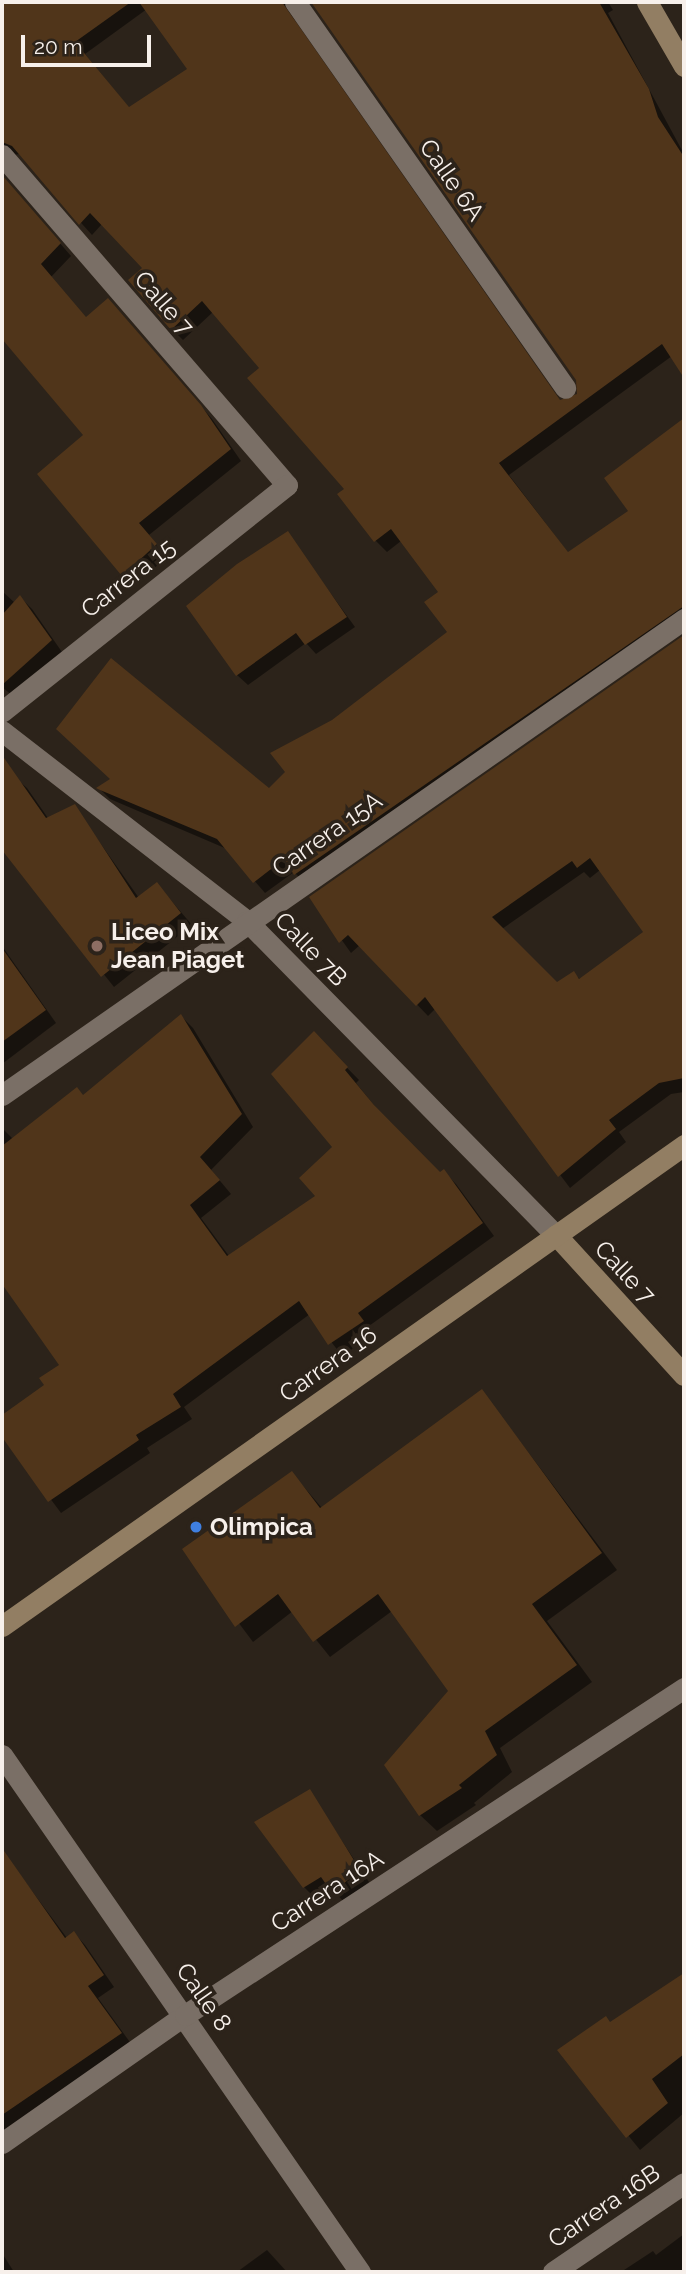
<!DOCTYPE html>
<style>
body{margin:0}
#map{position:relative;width:686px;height:2274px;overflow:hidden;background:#2c231a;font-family:Raleway,sans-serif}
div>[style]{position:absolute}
.shadow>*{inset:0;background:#0007}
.building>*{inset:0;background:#50351a}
.street>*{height:21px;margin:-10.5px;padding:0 10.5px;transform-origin:10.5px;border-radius:10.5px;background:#7a6f66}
.secondary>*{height:21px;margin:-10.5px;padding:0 10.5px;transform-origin:10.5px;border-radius:10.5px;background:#927e63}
.dots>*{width:19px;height:19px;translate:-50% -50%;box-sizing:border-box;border:4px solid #2c231a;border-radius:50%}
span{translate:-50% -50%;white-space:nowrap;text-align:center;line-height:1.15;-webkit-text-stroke:7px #2c231a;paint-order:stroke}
.street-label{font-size:24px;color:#f7f0eb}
.poi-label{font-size:24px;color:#f7f0eb;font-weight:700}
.left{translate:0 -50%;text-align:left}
.frame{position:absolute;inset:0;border:4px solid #f7f0eb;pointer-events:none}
.scale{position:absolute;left:21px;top:35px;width:130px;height:32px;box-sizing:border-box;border:4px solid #f7f0eb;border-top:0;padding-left:9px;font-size:21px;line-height:24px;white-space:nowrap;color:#f7f0eb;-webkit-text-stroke:5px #2c231a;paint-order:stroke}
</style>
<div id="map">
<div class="shadow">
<div style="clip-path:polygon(evenodd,2px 2px,301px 2px,295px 23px,559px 400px,566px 403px,578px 395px,577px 380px,312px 2px,608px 2px,613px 10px,608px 13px,684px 154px,684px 375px,672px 356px,509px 475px,569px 554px,630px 511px,606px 478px,684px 420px,684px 622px,307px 885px,294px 872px,265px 893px,227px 849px,110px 799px,99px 788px,269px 791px,333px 721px,450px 632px,440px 592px,401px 541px,387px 552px,376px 541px,340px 495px,347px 489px,261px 368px,213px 312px,183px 340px,172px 329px,144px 268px,102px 224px,92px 235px,19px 154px,4px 157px,2px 176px,71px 256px,51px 277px,87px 319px,119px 311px,212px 419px,241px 461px,149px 535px,167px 557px,134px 586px,123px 575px,86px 435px,2px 330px,2px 2px,147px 9px,189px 70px,130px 109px,85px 54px,147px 9px)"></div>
<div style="clip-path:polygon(287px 533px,355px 627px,316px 654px,306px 643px,248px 685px,237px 675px)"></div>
<div style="clip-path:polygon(2px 591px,15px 603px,20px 597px,32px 609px,62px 652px,13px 696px,2px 687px)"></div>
<div style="clip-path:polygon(evenodd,684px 637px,684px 1092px,671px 1094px,619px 1132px,626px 1142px,570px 1188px,435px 1009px,428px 1016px,360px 945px,351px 953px,311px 897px,684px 637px,600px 870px,645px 932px,581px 980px,573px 973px,557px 984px,502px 929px,584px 872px,590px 878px,600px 870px)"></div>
<div style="clip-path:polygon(2px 766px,27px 788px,48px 818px,74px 806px,139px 898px,157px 884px,192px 925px,114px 987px,2px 847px)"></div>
<div style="clip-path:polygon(2px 946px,56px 1023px,2px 1064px)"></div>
<div style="clip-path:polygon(181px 1016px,193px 1028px,253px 1127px,211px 1170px,231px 1194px,201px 1218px,229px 1256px,318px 1196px,334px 1147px,314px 1034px,359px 1080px,356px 1083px,386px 1120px,440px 1175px,444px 1172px,456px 1184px,494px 1236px,369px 1326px,374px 1334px,342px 1356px,310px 1314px,184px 1407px,192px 1419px,147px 1448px,150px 1453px,61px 1513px,2px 1434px,2px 1417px,47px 1385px,62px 1365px,2px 1281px,2px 1128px,13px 1139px,84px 1096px)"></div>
<div style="clip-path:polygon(482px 1391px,617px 1570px,547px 1621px,592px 1682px,500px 1748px,512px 1772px,474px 1803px,476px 1805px,437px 1831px,420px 1815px,451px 1691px,392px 1611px,330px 1657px,293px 1611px,253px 1642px,184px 1550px,292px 1473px,322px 1508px)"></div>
<div style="clip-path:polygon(309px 1791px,369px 1882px,344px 1902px,331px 1888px,315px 1898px,304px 1887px)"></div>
<div style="clip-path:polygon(5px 1855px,67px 1938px,74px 1933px,85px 1945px,114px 1987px,98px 1998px,132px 2045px,2px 2134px)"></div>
<div style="clip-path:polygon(684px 1975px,684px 2113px,640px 2150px,559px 2050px,611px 2023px)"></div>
<div style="clip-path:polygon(684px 2234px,684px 2272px,621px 2272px,653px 2251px,656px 2255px)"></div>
<div style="clip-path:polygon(267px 2250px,287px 2272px,237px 2272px)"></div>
<div style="clip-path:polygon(2px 2253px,14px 2272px,2px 2272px)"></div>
</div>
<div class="building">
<div style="clip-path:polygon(2px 2px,131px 2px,75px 42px,129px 107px,187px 69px,139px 2px,282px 2px,560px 400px,577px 394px,576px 380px,311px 2px,599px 2px,649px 89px,658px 117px,684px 157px,684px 378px,662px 344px,499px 463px,568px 552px,628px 511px,604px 478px,684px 418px,684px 606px,294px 875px,284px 859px,253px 883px,217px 839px,100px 790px,96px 788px,110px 779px,56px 729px,111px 658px,269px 788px,285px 772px,270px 753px,332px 720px,447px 632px,424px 602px,438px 592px,391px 529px,374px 542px,337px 494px,344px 489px,247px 378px,259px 368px,202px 301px,171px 330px,128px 280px,142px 268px,90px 213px,79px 225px,12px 146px,2px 142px)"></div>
<div style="clip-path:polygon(2px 175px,61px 243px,41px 264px,86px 317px,108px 298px,201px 405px,231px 449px,139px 523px,157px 544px,122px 576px,37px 474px,83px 435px,2px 339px)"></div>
<div style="clip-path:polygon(288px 531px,347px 617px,305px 645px,296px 633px,236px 676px,186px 606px,237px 564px)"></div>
<div style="clip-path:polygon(20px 595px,52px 640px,2px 685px,2px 615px)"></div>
<div style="clip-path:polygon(evenodd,684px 635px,684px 1078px,659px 1083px,609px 1120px,616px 1129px,558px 1177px,425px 997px,416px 1006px,348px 935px,339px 943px,309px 897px,684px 635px,590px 858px,643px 932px,579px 979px,574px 971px,557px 982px,492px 917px,572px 861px,577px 868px,590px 858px)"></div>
<div style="clip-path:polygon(2px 755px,46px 818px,75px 804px,136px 898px,157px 882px,181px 913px,101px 977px,2px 850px)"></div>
<div style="clip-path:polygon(2px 948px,46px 1010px,2px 1042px)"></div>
<div style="clip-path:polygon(181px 1014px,242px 1114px,200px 1157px,220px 1180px,190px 1205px,227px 1256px,315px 1196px,299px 1178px,332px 1147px,271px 1074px,314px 1031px,348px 1067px,345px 1070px,374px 1105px,440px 1172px,444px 1169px,483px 1223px,358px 1313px,364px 1321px,328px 1345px,299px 1301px,173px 1394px,181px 1407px,136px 1435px,139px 1440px,48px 1502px,2px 1437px,2px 1415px,44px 1385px,39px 1378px,59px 1365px,2px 1284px,2px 1146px,77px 1087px,83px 1095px)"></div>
<div style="clip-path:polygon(482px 1389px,602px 1553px,532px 1604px,577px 1665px,485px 1731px,497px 1755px,459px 1785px,462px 1788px,419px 1816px,384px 1765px,448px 1691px,378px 1594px,313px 1642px,278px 1594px,235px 1627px,182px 1549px,292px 1471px,320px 1508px)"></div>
<div style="clip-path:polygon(310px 1789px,360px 1870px,332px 1893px,321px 1877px,303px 1888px,254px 1822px)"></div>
<div style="clip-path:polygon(2px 1848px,65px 1938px,74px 1931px,104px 1975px,88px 1986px,122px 2033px,2px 2115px)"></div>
<div style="clip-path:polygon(684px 1973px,684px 2054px,652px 2079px,668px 2103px,626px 2138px,557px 2050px,606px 2016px,610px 2022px)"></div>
</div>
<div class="street">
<div style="left:295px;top:2px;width:471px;rotate:55deg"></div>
<div style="left:2px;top:155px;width:436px;rotate:49.2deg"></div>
<div style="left:287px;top:485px;width:364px;rotate:141.5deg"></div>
<div style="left:2px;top:731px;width:310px;rotate:37.8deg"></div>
<div style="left:247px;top:921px;width:441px;rotate:45.5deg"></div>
<div style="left:2px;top:1095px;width:832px;rotate:-34.91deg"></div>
<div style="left:2px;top:1755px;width:629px;rotate:55.3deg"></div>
<div style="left:2px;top:2143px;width:223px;rotate:-35deg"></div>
<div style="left:185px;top:2015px;width:597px;rotate:-33.24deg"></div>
<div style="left:553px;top:2272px;width:158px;rotate:-34.2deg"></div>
</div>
<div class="secondary">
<div style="left:647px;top:2px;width:74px;rotate:60deg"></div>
<div style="left:556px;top:1235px;width:190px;rotate:47.6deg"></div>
<div style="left:2px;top:1626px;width:835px;rotate:-35.19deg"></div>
</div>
<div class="dots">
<div style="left:97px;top:946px;background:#8d6e63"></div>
<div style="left:196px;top:1527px;background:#3f7fe0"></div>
</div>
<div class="street-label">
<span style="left:452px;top:180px;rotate:55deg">Calle 6A</span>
<span style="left:164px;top:303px;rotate:49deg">Calle 7</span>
<span style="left:128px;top:578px;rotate:-38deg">Carrera 15</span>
<span style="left:327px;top:834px;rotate:-35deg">Carrera 15A</span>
<span style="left:311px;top:949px;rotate:46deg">Calle 7B</span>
<span style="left:625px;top:1272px;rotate:47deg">Calle 7</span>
<span style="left:328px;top:1364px;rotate:-35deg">Carrera 16</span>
<span style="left:327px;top:1891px;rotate:-33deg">Carrera 16A</span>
<span style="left:204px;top:1997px;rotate:55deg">Calle 8</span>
<span style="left:604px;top:2206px;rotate:-34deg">Carrera 16B</span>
</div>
<div class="poi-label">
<span class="left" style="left:111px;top:946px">Liceo Mix<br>Jean Piaget</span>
<span class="left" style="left:210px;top:1527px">Olimpica</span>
</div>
<div class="frame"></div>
<div class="scale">20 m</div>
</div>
